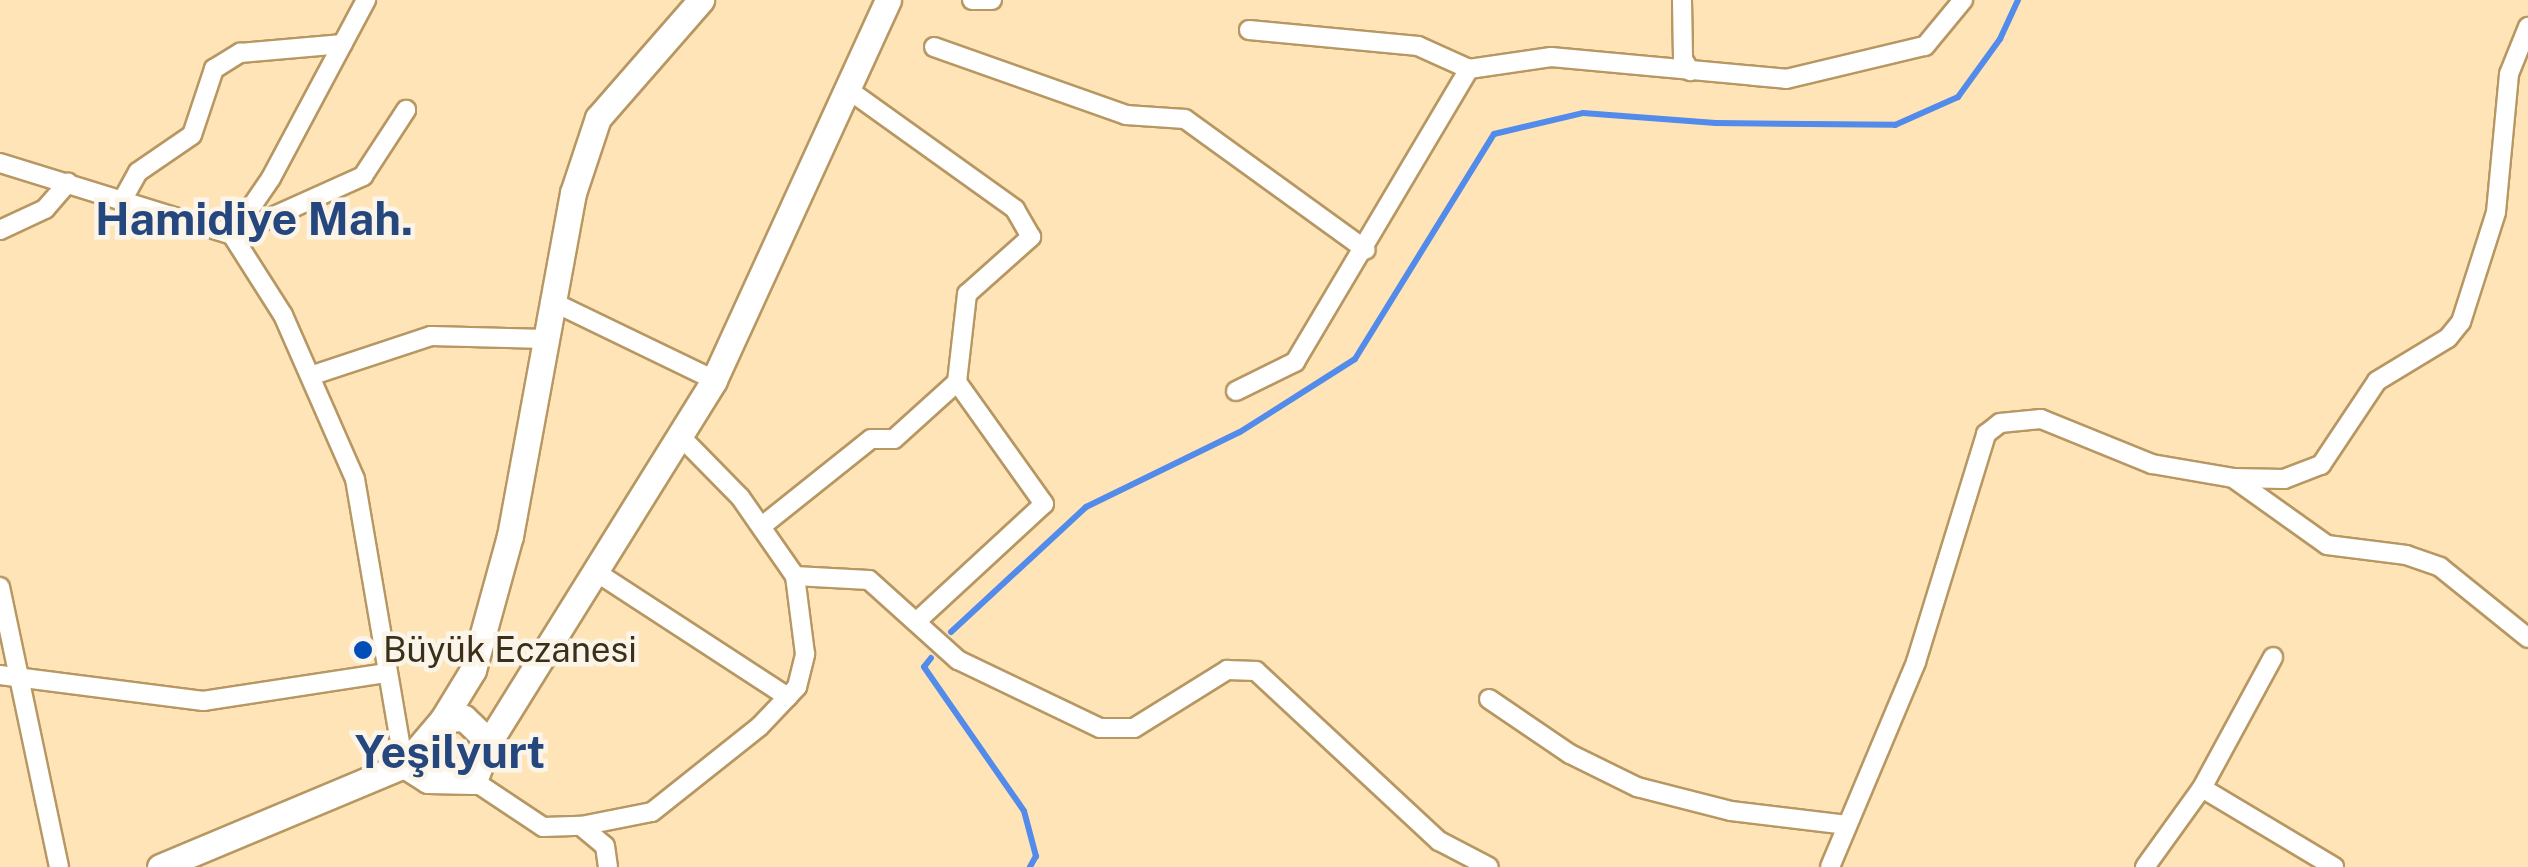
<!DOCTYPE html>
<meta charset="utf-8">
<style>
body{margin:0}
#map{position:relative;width:2528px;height:867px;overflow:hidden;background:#ffe4b8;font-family:"Public Sans",sans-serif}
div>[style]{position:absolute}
.stream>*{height:6px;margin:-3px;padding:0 3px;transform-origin:3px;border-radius:3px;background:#528be9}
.roads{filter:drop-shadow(2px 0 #b79762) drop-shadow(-2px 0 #b79762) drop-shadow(0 2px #b79762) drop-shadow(0 -2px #b79762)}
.street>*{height:18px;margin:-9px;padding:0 9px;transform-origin:9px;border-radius:9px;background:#fff}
.secondary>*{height:25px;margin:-12.5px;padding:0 12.5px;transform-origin:12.5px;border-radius:12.5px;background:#fff}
.dots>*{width:28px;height:28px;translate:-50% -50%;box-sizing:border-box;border:5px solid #fbf4e9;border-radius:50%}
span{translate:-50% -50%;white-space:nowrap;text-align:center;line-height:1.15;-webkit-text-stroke:9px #fbf4e9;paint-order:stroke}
.poi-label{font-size:35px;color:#3c2f19}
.left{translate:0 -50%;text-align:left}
.district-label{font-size:45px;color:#26477e;font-weight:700}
</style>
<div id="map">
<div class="stream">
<div style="left:951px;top:632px;width:184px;rotate:-42.8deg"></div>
<div style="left:1086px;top:507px;width:171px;rotate:-26deg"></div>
<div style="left:1240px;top:432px;width:136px;rotate:-32.4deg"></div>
<div style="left:1355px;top:359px;width:264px;rotate:-58.3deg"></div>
<div style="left:1494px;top:134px;width:91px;rotate:-13.3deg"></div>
<div style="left:1583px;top:113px;width:133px;rotate:4.3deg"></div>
<div style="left:1716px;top:123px;width:179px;rotate:0.6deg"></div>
<div style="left:1895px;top:125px;width:69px;rotate:-24deg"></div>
<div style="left:1958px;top:97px;width:72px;rotate:-54.1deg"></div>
<div style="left:2000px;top:39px;width:43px;rotate:-65.2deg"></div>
<div style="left:931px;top:658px;width:11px;rotate:128deg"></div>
<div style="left:924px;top:667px;width:175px;rotate:55.2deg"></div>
<div style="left:1024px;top:811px;width:47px;rotate:75.1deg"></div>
<div style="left:1036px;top:856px;width:13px;rotate:119deg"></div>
</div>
<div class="roads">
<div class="street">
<div style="left:972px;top:0;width:20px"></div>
<div style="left:1682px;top:0;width:59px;rotate:89deg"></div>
<div style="left:1683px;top:59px;width:14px;rotate:60deg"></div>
<div style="left:1249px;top:30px;width:170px;rotate:5.4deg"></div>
<div style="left:1418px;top:46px;width:56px;rotate:24.3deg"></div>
<div style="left:1469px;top:69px;width:83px;rotate:-8.3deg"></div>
<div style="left:1551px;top:57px;width:236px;rotate:5.3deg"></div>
<div style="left:1786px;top:79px;width:143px;rotate:-13.4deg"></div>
<div style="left:1925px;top:46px;width:60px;rotate:-50.4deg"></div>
<div style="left:934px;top:47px;width:204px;rotate:19.5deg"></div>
<div style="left:1126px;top:115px;width:59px;rotate:3.9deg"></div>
<div style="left:1185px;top:119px;width:223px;rotate:35.9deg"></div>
<div style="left:0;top:163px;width:243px;rotate:17.2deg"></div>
<div style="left:232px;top:235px;width:95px;rotate:57.5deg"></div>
<div style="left:283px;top:315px;width:179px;rotate:66.3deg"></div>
<div style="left:355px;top:479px;width:290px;rotate:80.3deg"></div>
<div style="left:123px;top:199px;width:31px;rotate:-61deg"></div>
<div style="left:138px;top:172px;width:65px;rotate:-34.4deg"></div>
<div style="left:192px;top:135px;width:70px;rotate:-71.6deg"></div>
<div style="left:214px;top:69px;width:31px;rotate:-32deg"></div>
<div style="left:240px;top:53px;width:103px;rotate:-5deg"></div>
<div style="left:0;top:230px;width:50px;rotate:-25deg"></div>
<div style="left:45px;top:209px;width:35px;rotate:-49deg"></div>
<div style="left:232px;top:235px;width:69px;rotate:-55.6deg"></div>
<div style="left:271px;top:178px;width:202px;rotate:-61.9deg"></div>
<div style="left:232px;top:235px;width:144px;rotate:-24.2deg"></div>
<div style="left:363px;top:176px;width:79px;rotate:-56.9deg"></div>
<div style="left:553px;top:302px;width:179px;rotate:25.8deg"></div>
<div style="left:310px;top:376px;width:127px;rotate:-18.3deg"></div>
<div style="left:431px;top:336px;width:115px;rotate:1.5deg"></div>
<div style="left:1236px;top:391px;width:66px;rotate:-26.2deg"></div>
<div style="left:1295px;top:362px;width:341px;rotate:-59.3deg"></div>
<div style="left:2233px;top:478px;width:115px;rotate:35.5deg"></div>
<div style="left:2327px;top:545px;width:80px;rotate:7.2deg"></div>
<div style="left:2406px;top:555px;width:36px;rotate:19deg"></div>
<div style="left:2440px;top:567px;width:113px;rotate:38.9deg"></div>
<div style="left:762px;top:526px;width:139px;rotate:-38.6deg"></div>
<div style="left:871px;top:439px;width:23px"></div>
<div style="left:894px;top:439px;width:85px;rotate:-42.1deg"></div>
<div style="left:957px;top:382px;width:89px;rotate:-83.5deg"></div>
<div style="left:967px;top:294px;width:86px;rotate:-41.7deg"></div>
<div style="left:1031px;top:237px;width:32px;rotate:-120deg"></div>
<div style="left:1015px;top:209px;width:204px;rotate:-144.4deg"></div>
<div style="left:596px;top:572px;width:229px;rotate:33.1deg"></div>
<div style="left:795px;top:576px;width:74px;rotate:3.1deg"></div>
<div style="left:869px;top:580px;width:120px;rotate:42deg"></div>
<div style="left:958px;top:660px;width:157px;rotate:25.6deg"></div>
<div style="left:1100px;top:728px;width:34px"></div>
<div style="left:1134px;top:728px;width:110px;rotate:-31.9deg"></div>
<div style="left:1227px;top:670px;width:29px;rotate:2deg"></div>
<div style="left:1256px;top:671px;width:250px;rotate:42.9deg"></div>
<div style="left:1439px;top:841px;width:56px;rotate:27.5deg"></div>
<div style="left:0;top:587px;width:286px;rotate:78.1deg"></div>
<div style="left:916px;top:622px;width:174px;rotate:-42.7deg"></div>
<div style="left:1044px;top:504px;width:150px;rotate:-125.5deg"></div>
<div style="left:0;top:675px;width:205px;rotate:7.3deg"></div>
<div style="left:203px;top:701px;width:186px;rotate:-8.7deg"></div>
<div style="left:1489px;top:699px;width:98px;rotate:34.2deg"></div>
<div style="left:1570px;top:754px;width:75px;rotate:26.2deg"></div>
<div style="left:1637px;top:787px;width:97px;rotate:14.3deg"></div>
<div style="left:1731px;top:811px;width:117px;rotate:6.9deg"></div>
<div style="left:474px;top:781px;width:83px;rotate:33.7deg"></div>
<div style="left:543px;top:827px;width:38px;rotate:-2deg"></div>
<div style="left:581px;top:826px;width:31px;rotate:40deg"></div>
<div style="left:605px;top:846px;width:21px;rotate:82deg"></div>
<div style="left:2202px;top:788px;width:154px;rotate:30.9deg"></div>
<div style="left:581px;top:826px;width:72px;rotate:-11.2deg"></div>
<div style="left:652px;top:812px;width:138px;rotate:-38.5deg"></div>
<div style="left:760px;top:726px;width:54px;rotate:-46.5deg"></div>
<div style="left:797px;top:687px;width:34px;rotate:-76deg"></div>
<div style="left:805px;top:654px;width:79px;rotate:-97.3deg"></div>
<div style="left:795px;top:576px;width:96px;rotate:-124.8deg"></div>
<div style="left:740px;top:497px;width:86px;rotate:-134.5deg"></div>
<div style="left:1830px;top:867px;width:222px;rotate:-67.2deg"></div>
<div style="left:1916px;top:662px;width:239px;rotate:-72.9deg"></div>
<div style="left:1986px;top:434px;width:18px;rotate:-38deg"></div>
<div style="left:2000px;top:423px;width:41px;rotate:-5.6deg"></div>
<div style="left:2041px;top:419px;width:120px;rotate:22.1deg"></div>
<div style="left:2152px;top:464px;width:82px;rotate:9.8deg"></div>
<div style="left:2233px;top:478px;width:51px;rotate:1.1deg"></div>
<div style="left:2284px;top:479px;width:40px;rotate:-21deg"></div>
<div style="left:2321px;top:465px;width:101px;rotate:-56.3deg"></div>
<div style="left:2377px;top:381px;width:83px;rotate:-31.2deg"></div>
<div style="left:2448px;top:338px;width:21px;rotate:-51deg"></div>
<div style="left:2461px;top:322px;width:115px;rotate:-72.3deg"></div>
<div style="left:2496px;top:212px;width:139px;rotate:-84.6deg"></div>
<div style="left:2509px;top:74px;width:51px;rotate:-68deg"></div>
<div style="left:2145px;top:867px;width:97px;rotate:-54.2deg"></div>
<div style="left:2202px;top:788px;width:149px;rotate:-61.5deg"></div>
</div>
<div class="secondary">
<div style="left:489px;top:742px;width:426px;rotate:-58.1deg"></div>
<div style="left:714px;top:380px;width:418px;rotate:-65.4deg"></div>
<div style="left:404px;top:765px;width:28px;rotate:32deg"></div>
<div style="left:428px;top:780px;width:46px;rotate:1.2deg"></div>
<div style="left:474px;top:781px;width:42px;rotate:-69deg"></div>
<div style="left:489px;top:742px;width:35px;rotate:-136deg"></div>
<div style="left:464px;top:718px;width:21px;rotate:177deg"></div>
<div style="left:160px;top:867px;width:264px;rotate:-22.7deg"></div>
<div style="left:404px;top:765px;width:60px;rotate:-49.7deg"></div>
<div style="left:443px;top:719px;width:57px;rotate:-58.5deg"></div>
<div style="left:473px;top:670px;width:139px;rotate:-74.6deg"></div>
<div style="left:510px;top:536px;width:349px;rotate:-79.6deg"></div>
<div style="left:573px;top:193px;width:79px;rotate:-71.6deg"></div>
<div style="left:598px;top:118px;width:157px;rotate:-48.9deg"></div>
</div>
</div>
<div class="dots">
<div style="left:363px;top:650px;background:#024db7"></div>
</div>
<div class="poi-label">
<span class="left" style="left:383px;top:650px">Büyük Eczanesi</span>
</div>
<div class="district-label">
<span style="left:254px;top:219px">Hamidiye Mah.</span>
<span style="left:450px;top:752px">Yeşilyurt</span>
</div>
</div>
